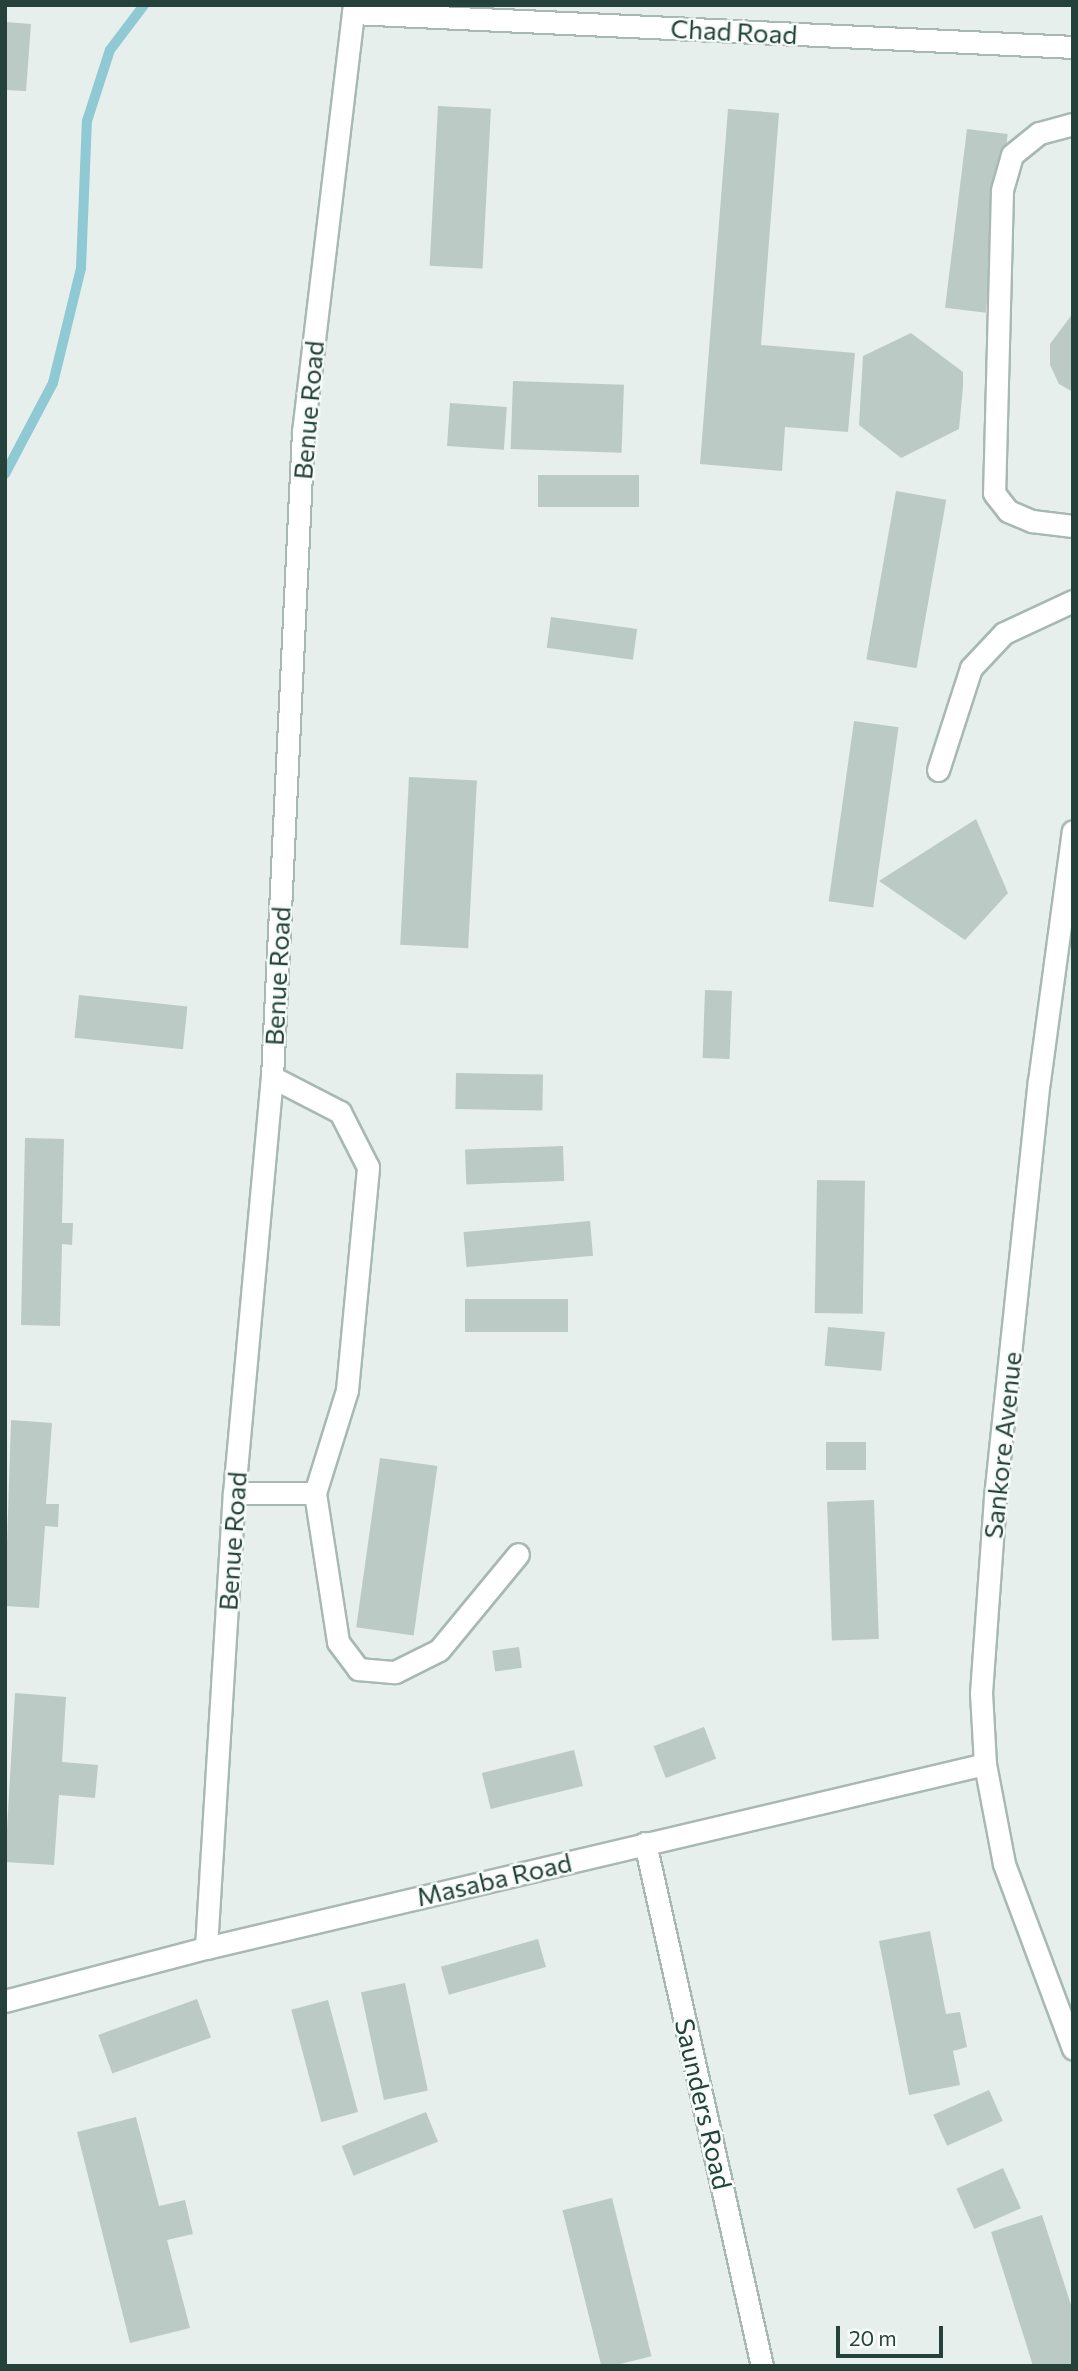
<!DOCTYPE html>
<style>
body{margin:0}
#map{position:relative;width:1078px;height:2371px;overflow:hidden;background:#e6efeb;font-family:Commissioner,sans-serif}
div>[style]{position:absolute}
.stream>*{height:10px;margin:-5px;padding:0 5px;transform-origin:5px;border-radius:5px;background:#8ec9d4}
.building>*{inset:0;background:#bbcac4;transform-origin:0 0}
.roads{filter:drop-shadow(2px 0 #a8b8b2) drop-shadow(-2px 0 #a8b8b2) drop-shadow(0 2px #a8b8b2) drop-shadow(0 -2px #a8b8b2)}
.street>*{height:21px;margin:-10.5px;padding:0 10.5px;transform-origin:10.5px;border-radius:10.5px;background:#fff}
.secondary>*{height:21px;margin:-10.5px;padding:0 10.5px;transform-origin:10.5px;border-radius:10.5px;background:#fff}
span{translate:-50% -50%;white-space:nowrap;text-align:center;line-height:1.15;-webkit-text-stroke:5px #f7fbf9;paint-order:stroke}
.street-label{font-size:26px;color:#24423a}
.frame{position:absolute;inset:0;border:7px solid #24423a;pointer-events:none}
.scale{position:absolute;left:836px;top:2326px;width:107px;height:32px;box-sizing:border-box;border:4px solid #24423a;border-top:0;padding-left:9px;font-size:21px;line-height:24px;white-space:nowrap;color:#24423a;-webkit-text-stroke:5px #f7fbf9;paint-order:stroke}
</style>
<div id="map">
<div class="stream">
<div style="left:5px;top:474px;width:103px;rotate:-62.2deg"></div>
<div style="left:53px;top:383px;width:118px;rotate:-76.3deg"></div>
<div style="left:81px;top:268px;width:147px;rotate:-87.7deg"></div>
<div style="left:87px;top:121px;width:75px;rotate:-72.1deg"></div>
<div style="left:110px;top:50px;width:56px;rotate:-52.9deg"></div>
</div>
<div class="building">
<div style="clip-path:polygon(5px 22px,31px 24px,26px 91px,5px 90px)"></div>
<div style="left:438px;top:106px;width:53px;height:160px;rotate:3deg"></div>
<div style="clip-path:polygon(728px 109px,779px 113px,761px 345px,855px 353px,848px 432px,785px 427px,782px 471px,700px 464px)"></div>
<div style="left:967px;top:129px;width:41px;height:180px;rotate:7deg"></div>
<div style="clip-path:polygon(1073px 313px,1073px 392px,1059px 384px,1050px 365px,1050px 344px)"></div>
<div style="clip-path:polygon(911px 333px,963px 372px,963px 387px,959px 429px,901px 458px,859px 425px,863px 356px)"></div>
<div style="left:513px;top:381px;width:111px;height:68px;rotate:2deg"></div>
<div style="left:450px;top:403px;width:57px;height:43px;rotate:4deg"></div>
<div style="left:639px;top:475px;width:32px;height:101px;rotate:90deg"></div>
<div style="left:896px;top:491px;width:51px;height:171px;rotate:10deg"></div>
<div style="left:551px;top:617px;width:87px;height:31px;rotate:8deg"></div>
<div style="left:854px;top:721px;width:45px;height:182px;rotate:8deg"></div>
<div style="left:409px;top:777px;width:68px;height:168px;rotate:3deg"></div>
<div style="clip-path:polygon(976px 819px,1008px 893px,965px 940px,879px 881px)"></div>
<div style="left:705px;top:990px;width:27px;height:68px;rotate:2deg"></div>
<div style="left:79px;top:995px;width:109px;height:43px;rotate:6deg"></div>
<div style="left:456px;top:1073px;width:87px;height:36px;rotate:1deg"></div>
<div style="clip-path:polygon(25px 1138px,64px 1139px,62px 1223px,73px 1223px,72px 1245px,62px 1244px,60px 1326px,21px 1325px)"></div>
<div style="left:563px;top:1146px;width:35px;height:98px;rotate:88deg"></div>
<div style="left:817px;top:1180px;width:48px;height:133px;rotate:1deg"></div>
<div style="left:590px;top:1221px;width:35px;height:127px;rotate:85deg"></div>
<div style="left:465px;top:1299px;width:103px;height:33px"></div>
<div style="left:828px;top:1327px;width:57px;height:39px;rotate:5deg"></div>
<div style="clip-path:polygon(11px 1420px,52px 1423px,46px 1504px,59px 1504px,58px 1527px,45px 1526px,39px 1608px,5px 1606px)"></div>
<div style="left:826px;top:1442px;width:40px;height:28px"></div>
<div style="left:380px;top:1458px;width:58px;height:171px;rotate:8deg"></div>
<div style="left:874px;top:1500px;width:139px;height:47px;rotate:88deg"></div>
<div style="left:519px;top:1647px;width:21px;height:27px;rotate:82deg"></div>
<div style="clip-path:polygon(15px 1693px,66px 1697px,62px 1762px,98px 1765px,95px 1798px,59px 1795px,54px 1865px,5px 1862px)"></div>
<div style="left:704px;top:1727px;width:34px;height:54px;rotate:69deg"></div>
<div style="left:574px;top:1750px;width:37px;height:95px;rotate:76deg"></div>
<div style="clip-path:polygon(930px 1931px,946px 2014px,960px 2012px,967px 2047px,953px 2051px,960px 2085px,909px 2095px,879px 1941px)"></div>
<div style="left:538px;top:1939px;width:29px;height:101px;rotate:74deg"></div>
<div style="left:405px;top:1983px;width:110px;height:45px;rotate:78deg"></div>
<div style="left:197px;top:1999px;width:41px;height:105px;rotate:70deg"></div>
<div style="left:328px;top:2000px;width:116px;height:38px;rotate:75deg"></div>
<div style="left:989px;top:2090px;width:34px;height:61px;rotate:66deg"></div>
<div style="left:426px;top:2112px;width:32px;height:91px;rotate:68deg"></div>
<div style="clip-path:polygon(136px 2117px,159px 2206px,185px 2200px,193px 2234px,167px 2240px,190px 2328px,130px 2343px,77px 2132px)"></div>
<div style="left:1003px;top:2168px;width:44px;height:51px;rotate:66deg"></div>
<div style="left:612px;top:2198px;width:163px;height:51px;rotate:76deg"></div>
<div style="clip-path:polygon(1042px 2215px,1073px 2311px,1073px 2366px,1033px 2366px,991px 2232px)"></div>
</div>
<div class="roads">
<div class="street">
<div style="left:353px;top:13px;width:721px;rotate:2.7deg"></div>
<div style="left:1073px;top:124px;width:35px;rotate:165deg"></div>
<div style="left:1039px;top:133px;width:35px;rotate:141deg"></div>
<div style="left:1012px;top:155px;width:37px;rotate:106deg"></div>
<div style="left:1002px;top:191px;width:302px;rotate:91.5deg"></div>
<div style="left:994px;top:493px;width:23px;rotate:52deg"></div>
<div style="left:1008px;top:511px;width:26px;rotate:23deg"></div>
<div style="left:1032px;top:521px;width:41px;rotate:7deg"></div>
<div style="left:938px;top:770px;width:107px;rotate:-72.1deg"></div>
<div style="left:971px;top:668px;width:48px;rotate:-46.7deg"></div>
<div style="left:1004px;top:633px;width:76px;rotate:-24.9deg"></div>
<div style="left:234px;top:1493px;width:81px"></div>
<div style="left:315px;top:1493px;width:108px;rotate:-72.7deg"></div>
<div style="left:347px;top:1390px;width:224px;rotate:-84.6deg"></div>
<div style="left:368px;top:1167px;width:62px;rotate:-117deg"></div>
<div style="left:340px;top:1112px;width:76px;rotate:-152.8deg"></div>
<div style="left:315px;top:1493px;width:151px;rotate:81.2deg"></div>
<div style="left:338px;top:1642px;width:34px;rotate:53deg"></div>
<div style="left:358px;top:1669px;width:37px;rotate:5deg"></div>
<div style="left:395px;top:1672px;width:49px;rotate:-26.6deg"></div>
<div style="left:439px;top:1650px;width:124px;rotate:-50.5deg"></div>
<div style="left:985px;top:1764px;width:71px;rotate:-93.2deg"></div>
<div style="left:981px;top:1693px;width:196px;rotate:-85.9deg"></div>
<div style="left:995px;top:1497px;width:418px;rotate:-84deg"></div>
<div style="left:1039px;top:1081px;width:252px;rotate:-82.3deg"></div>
<div style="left:645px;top:1843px;width:536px;rotate:77.39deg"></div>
</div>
<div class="secondary">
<div style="left:206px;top:1948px;width:456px;rotate:-86.5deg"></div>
<div style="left:234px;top:1493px;width:418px;rotate:-84.8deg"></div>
<div style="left:272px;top:1077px;width:646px;rotate:-87.25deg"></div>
<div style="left:303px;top:432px;width:430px;rotate:-83.2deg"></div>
<div style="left:5px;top:2001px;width:208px;rotate:-14.8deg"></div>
<div style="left:206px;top:1948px;width:800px;rotate:-13.29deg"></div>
<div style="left:985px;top:1764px;width:102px;rotate:79.2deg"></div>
<div style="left:1004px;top:1864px;width:197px;rotate:69.5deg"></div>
</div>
</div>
<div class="street-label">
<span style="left:734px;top:31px;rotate:3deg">Chad Road</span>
<span style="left:308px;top:410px;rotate:-85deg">Benue Road</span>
<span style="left:277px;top:976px;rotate:-87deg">Benue Road</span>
<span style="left:1002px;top:1445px;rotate:-84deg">Sankore Avenue</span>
<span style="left:232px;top:1541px;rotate:-86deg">Benue Road</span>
<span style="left:494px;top:1879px;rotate:-13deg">Masaba Road</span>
<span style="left:704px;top:2104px;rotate:77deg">Saunders Road</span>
</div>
<div class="frame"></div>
<div class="scale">20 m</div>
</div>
